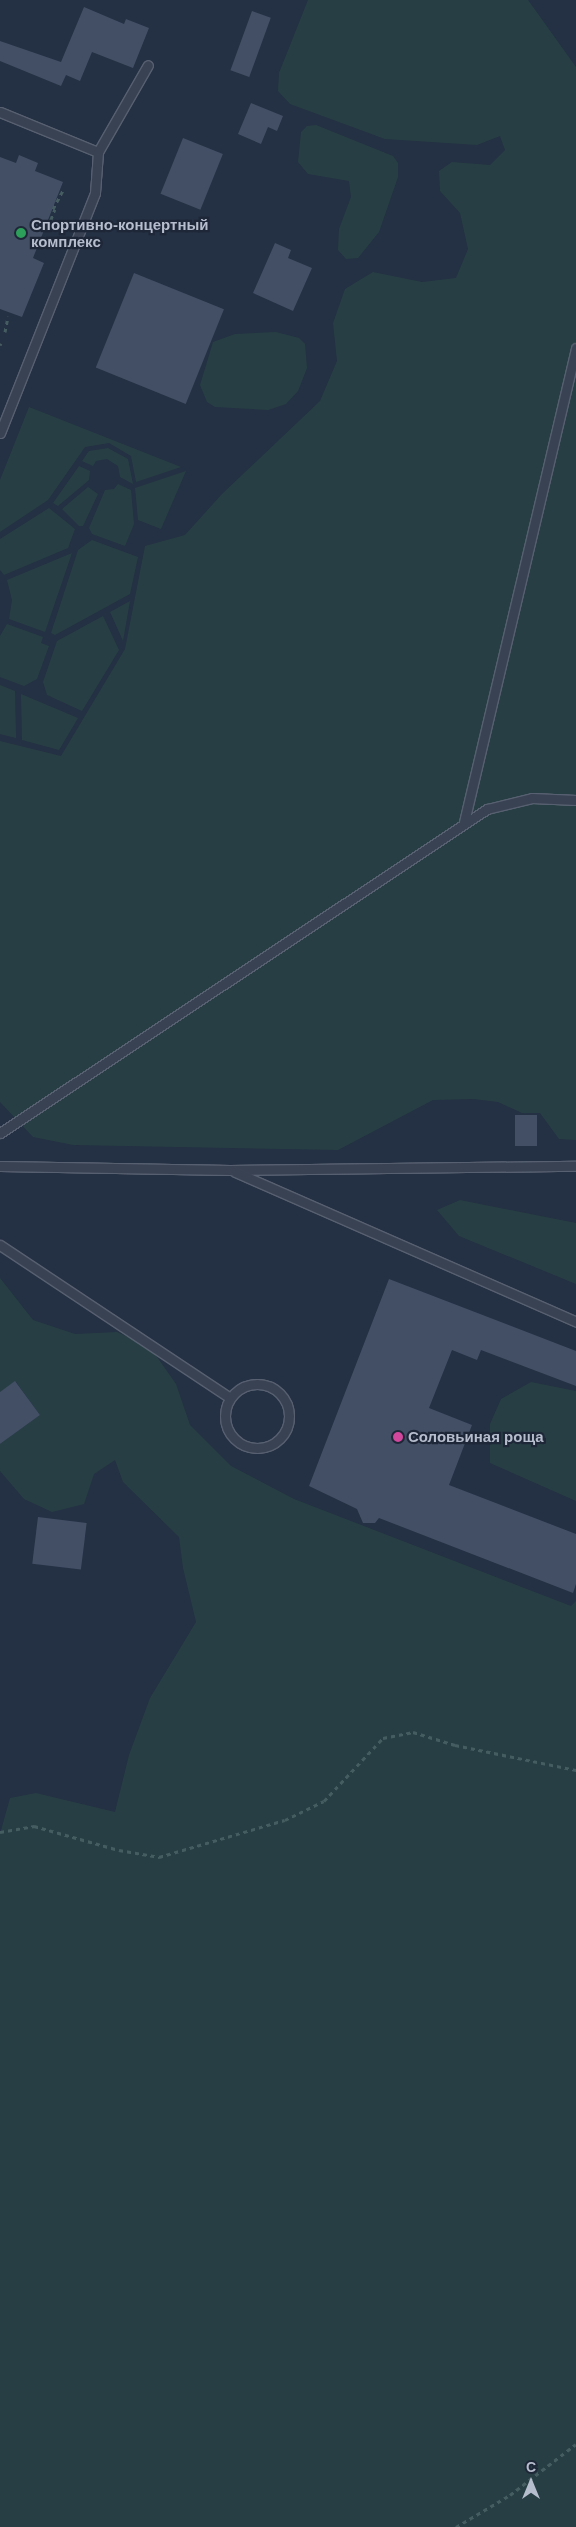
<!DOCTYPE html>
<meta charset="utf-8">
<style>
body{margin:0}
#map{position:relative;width:576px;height:2527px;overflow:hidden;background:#243043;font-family:Arial,sans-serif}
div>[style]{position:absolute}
.green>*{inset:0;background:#273f44}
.building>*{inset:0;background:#434f65;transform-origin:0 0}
.path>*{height:3px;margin-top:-1.5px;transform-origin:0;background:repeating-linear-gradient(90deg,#455c61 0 4px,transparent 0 8px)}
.roads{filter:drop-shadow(1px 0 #576070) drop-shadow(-1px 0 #576070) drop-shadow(0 1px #576070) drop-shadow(0 -1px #576070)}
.service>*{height:9px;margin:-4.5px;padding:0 4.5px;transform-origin:4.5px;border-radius:4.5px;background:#394253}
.service>.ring{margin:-4.5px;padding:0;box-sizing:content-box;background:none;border:9px solid #394253;border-radius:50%}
.dots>*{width:14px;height:14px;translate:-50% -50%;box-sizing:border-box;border:2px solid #1e2738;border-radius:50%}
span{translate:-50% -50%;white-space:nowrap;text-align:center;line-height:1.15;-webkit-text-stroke:4.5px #1e2738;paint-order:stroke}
.poi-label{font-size:15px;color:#b6bdcd;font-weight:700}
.left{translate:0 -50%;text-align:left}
.north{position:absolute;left:506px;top:2457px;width:50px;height:50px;-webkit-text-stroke:4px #1e2738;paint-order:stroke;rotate:0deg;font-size:14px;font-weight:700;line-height:20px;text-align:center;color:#b6bdcd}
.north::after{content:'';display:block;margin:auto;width:18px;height:22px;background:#b6bdcd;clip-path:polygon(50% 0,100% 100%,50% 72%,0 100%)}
</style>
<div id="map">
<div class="green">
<div style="clip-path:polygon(308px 0,528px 0,576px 67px,576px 1140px,559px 1139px,540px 1113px,522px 1113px,498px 1102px,474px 1099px,433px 1100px,338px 1150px,73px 1145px,33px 1137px,0 1102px,0 741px,61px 756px,125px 649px,145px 546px,185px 535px,222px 494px,320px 401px,337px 361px,333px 323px,345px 289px,373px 272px,422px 282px,456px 278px,468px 249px,460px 213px,440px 191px,439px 171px,452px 162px,490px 165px,505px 150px,500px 136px,477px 145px,385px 139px,290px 104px,278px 91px,279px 73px)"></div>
<div style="clip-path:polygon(316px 125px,393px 156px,398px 163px,398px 177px,379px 232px,358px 258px,346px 259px,338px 250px,339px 229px,351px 197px,349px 181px,308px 174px,298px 162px,301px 132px,307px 126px)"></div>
<div style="clip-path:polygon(276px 332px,299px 338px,305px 344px,307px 368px,298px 391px,286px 404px,268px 410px,215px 407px,207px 402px,200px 385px,213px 342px,235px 334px)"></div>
<div style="clip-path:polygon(29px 407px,181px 467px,136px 482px,131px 456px,109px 443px,85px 447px,48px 500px,0 532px,0 480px)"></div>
<div style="clip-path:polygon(108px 448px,128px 459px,133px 484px,120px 477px,118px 466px,107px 459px,96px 461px,93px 466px,82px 461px,89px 451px)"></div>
<div style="clip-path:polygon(79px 466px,90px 471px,89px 480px,58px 506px,53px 503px)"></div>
<div style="clip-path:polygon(186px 471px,161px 529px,138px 520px,135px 488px)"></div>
<div style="clip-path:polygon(118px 484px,131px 490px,134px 524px,125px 546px,92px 534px,89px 528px,105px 490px,114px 489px)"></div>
<div style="clip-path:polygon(88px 487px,98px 494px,83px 526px,79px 526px,62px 509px)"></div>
<div style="clip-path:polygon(49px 508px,75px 529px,68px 548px,4px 575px,0 570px,0 539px)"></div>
<div style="clip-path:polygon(92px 540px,138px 557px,130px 594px,55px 635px,51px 633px,78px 550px)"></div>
<div style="clip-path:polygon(72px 553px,45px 632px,9px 619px,12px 600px,7px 580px)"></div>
<div style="clip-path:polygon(130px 601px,123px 641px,110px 612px)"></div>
<div style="clip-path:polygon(103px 616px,119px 650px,82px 711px,47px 695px,43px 682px,57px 641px)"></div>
<div style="clip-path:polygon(7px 624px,43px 637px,41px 643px,49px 646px,37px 679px,24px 686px,0 677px,0 636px)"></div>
<div style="clip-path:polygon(0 685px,15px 691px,16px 738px,0 734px)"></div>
<div style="clip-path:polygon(21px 694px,78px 718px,59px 750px,22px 740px)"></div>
<div style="clip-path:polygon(460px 1200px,576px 1223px,576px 1284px,459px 1236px,437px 1210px)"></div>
<div style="clip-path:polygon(0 1278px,33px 1320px,75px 1334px,117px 1332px,150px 1347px,176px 1384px,190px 1425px,231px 1466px,294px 1499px,571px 1606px,576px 1601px,576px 2527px,0 2527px,0 1834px,10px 1798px,36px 1793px,115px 1812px,129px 1755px,150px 1698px,196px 1622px,183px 1568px,179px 1537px,123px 1482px,115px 1460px,94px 1474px,84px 1504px,52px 1512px,24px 1499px,0 1471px,0 1444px,40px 1415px,16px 1382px,0 1392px)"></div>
<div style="clip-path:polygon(531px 1382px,576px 1391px,576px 1501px,490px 1463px,490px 1424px,501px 1399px)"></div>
</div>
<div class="building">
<div style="clip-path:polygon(84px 7px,124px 24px,126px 19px,149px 28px,133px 68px,92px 52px,80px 81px,66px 75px,61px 86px,0 61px,0 41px,61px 62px)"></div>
<div style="left:252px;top:11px;width:20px;height:63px;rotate:20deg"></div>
<div style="clip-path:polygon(251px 103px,283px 116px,277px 131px,268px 127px,261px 144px,238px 134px)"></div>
<div style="left:183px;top:138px;width:43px;height:60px;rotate:22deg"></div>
<div style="clip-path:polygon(19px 155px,38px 163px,35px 171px,63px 182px,33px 258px,44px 263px,22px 317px,0 309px,0 157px,16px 163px)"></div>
<div style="clip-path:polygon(275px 243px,291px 250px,288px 258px,312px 268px,293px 311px,253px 293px)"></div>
<div style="left:134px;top:273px;width:97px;height:102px;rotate:22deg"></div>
<div style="left:515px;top:1115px;width:22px;height:31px"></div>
<div style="clip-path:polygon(389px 1279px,576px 1351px,576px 1386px,481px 1350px,477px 1360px,452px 1350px,429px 1408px,472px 1425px,449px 1485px,576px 1534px,576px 1584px,573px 1593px,379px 1518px,375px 1523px,363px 1523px,357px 1509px,309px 1486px)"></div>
<div style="clip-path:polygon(15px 1381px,40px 1415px,0 1444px,0 1392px)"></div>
<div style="left:38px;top:1517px;width:49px;height:47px;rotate:7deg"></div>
</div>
<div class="path">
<div style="left:53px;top:209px;width:21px;rotate:-62deg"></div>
<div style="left:48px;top:227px;width:19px;rotate:-69deg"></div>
<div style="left:5px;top:332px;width:16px;rotate:-79deg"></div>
<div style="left:0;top:345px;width:2px;rotate:-63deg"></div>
<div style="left:0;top:1832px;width:35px;rotate:-10deg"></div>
<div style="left:34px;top:1826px;width:88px;rotate:15.8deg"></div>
<div style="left:119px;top:1850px;width:41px;rotate:9.9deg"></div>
<div style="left:159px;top:1857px;width:131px;rotate:-16.4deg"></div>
<div style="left:285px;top:1820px;width:43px;rotate:-26deg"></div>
<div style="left:324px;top:1801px;width:86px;rotate:-46.9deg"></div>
<div style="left:383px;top:1738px;width:31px;rotate:-11deg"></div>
<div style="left:413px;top:1732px;width:44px;rotate:17.2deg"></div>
<div style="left:455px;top:1745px;width:124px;rotate:11.7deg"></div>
<div style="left:456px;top:2527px;width:63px;rotate:-30.7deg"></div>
<div style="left:510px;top:2495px;width:83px;rotate:-37.7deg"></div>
</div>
<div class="roads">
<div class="service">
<div style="left:0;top:112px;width:106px;rotate:22.2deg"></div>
<div style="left:98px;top:152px;width:100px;rotate:-60.1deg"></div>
<div style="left:0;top:433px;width:258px;rotate:-68.4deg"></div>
<div style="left:95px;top:193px;width:41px;rotate:-85.8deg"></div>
<div style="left:464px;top:822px;width:487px;rotate:-76.7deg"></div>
<div style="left:0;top:1133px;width:585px;rotate:-33.64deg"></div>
<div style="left:487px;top:809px;width:46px;rotate:-13.7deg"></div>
<div style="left:532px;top:798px;width:44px;rotate:2.6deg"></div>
<div style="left:0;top:1166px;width:230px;rotate:1deg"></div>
<div style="left:230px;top:1170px;width:346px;rotate:-0.7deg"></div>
<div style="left:235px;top:1172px;width:373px;rotate:23.7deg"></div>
<div style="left:0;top:1245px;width:276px;rotate:33.6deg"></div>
<div class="ring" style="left:225px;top:1384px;width:55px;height:55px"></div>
</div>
</div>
<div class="dots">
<div style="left:21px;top:233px;background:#2e9e5b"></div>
<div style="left:398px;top:1437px;background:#d1479c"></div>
</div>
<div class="poi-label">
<span class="left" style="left:31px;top:233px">Спортивно-концертный<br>комплекс</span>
<span class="left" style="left:408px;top:1437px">Соловьиная роща</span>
</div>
<div class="north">С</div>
</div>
